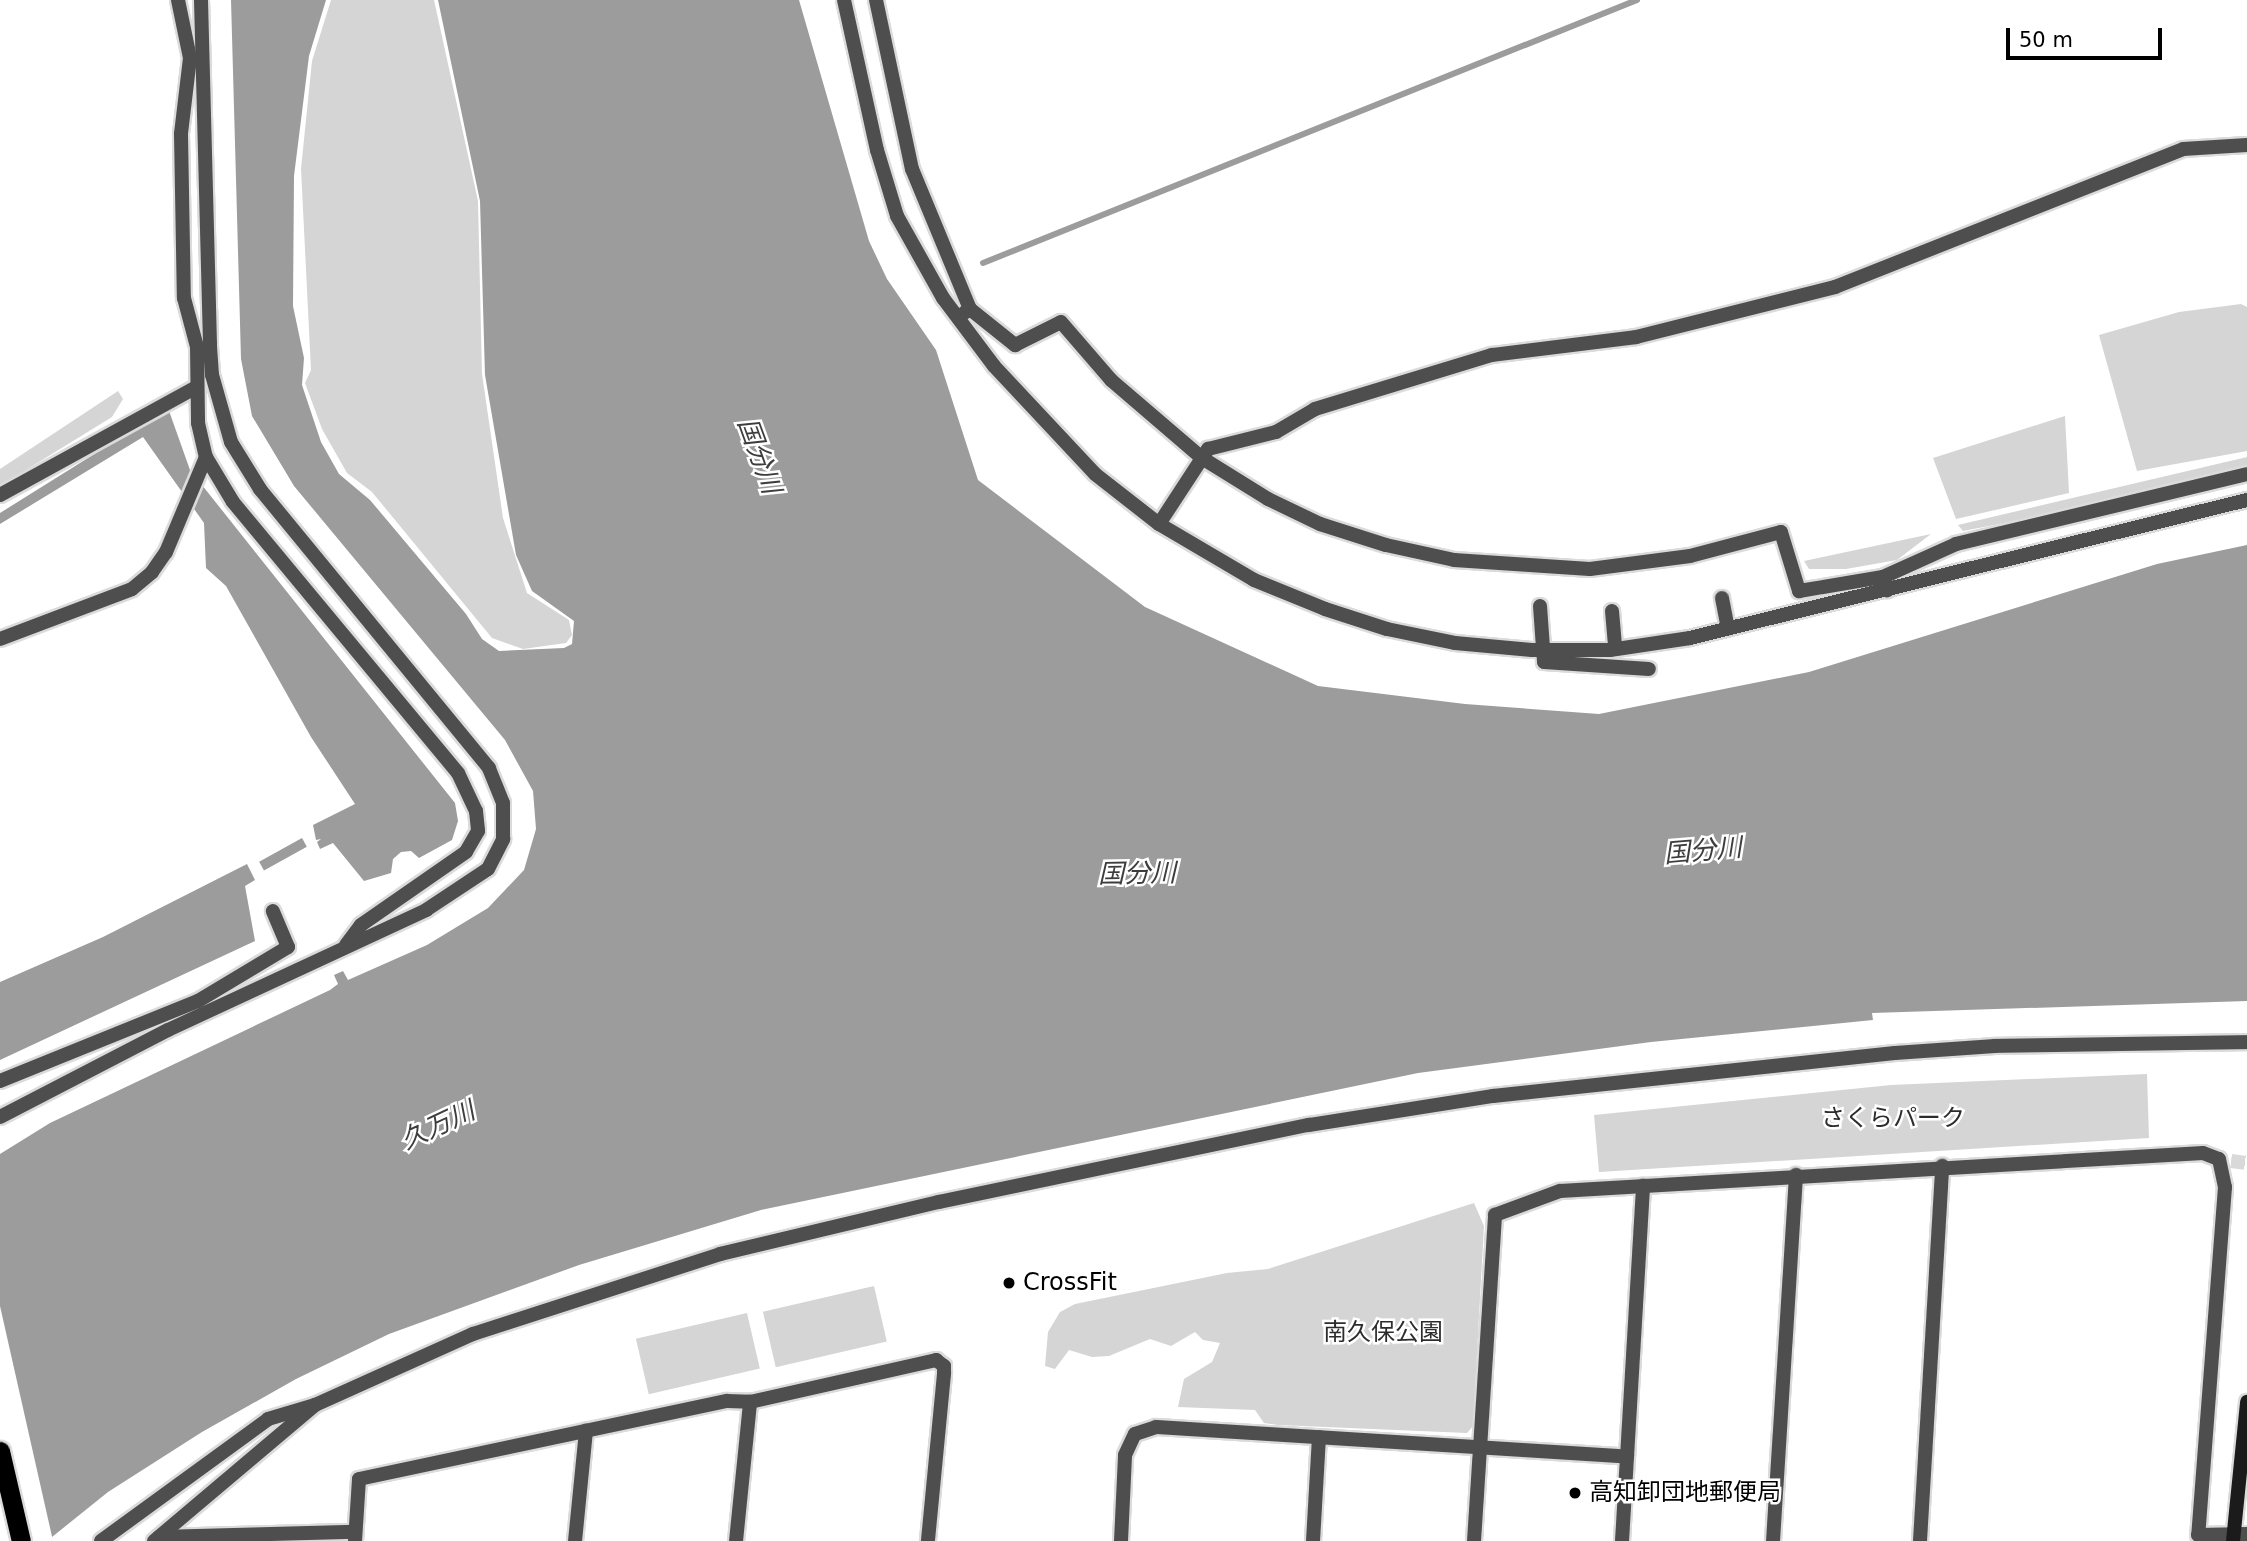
<!DOCTYPE html>
<meta charset="utf-8">
<style>
body{margin:0}
#map{position:relative;width:2247px;height:1541px;overflow:hidden;background:#fff;font-family:"DejaVu Sans","Noto Sans JP",sans-serif}
div>[style]{position:absolute}
.green>*{inset:0;background:#d5d5d5;transform-origin:0 0}
.water>*{inset:0;background:#9c9c9c;transform-origin:0 0}
.pier>*{inset:0;background:#fff}
.stream>*{height:6px;margin:-3px;padding:0 3px;transform-origin:3px;border-radius:3px;background:#9c9c9c}
.minor-tunnel>*{height:14px;margin-top:-7px;transform-origin:0;background:repeating-linear-gradient(90deg,#d9d9d9 0 14px,transparent 0 21px)}
.roads{filter:drop-shadow(2px 0 #dbdbdb) drop-shadow(-2px 0 #dbdbdb) drop-shadow(0 2px #dbdbdb) drop-shadow(0 -2px #dbdbdb)}
.minor>*{height:14px;margin:-7px;padding:0 7px;transform-origin:7px;border-radius:7px;background:#4e4e4e}
.tertiary>*{height:14px;margin:-7px;padding:0 7px;transform-origin:7px;border-radius:7px;background:#4e4e4e}
.secondary>*{height:14px;margin:-7px;padding:0 7px;transform-origin:7px;border-radius:7px;background:#1b1b1b}
.trunk>*{height:19px;margin:-9.5px;padding:0 9.5px;transform-origin:9.5px;border-radius:9.5px;background:#000}
.dots>*{width:19px;height:19px;translate:-50% -50%;box-sizing:border-box;border:4px solid #fff;border-radius:50%}
span{translate:-50% -50%;white-space:nowrap;text-align:center;line-height:1.15;-webkit-text-stroke:5px #fff;paint-order:stroke}
.park-label{font-size:24px;color:#2c2c2c}
.poi-label{font-size:24px;color:#000}
.left{translate:0 -50%;text-align:left}
.water-label{font-size:26px;color:#3d3d3d;font-style:italic}
.scale{position:absolute;left:2006px;top:28px;width:156px;height:32px;box-sizing:border-box;border:4px solid #000;border-top:0;padding-left:9px;font-size:21px;line-height:24px;white-space:nowrap;color:#000;-webkit-text-stroke:5px #fff;paint-order:stroke}
</style>
<div id="map">
<div class="green">
<div style="clip-path:polygon(331px 0,434px 0,478px 201px,482px 374px,503px 518px,527px 593px,569px 620px,572px 635px,566px 643px,523px 649px,492px 638px,372px 492px,347px 473px,322px 429px,305px 383px,311px 370px,301px 169px,312px 61px)"></div>
<div style="clip-path:polygon(2241px 304px,2247px 307px,2247px 451px,2137px 471px,2099px 335px,2179px 312px)"></div>
<div style="clip-path:polygon(118px 391px,123px 399px,112px 417px,0 486px,0 469px)"></div>
<div style="clip-path:polygon(2065px 416px,2069px 493px,1956px 519px,1933px 458px)"></div>
<div style="clip-path:polygon(2247px 457px,2247px 467px,2051px 514px,1963px 531px,1958px 525px)"></div>
<div style="clip-path:polygon(1931px 534px,1897px 560px,1846px 569px,1809px 569px,1804px 561px)"></div>
<div style="clip-path:polygon(2147px 1074px,2149px 1138px,1599px 1172px,1594px 1115px,1891px 1085px)"></div>
<div style="clip-path:polygon(1474px 1203px,1484px 1226px,1473px 1426px,1467px 1433px,1278px 1425px,1264px 1423px,1255px 1410px,1178px 1407px,1184px 1379px,1212px 1362px,1220px 1343px,1203px 1340px,1195px 1332px,1171px 1346px,1150px 1339px,1109px 1356px,1092px 1357px,1069px 1350px,1055px 1369px,1045px 1366px,1048px 1332px,1060px 1312px,1075px 1304px,1227px 1273px,1268px 1269px)"></div>
<div style="left:874px;top:1286px;width:57px;height:114px;rotate:77deg"></div>
<div style="left:747px;top:1313px;width:57px;height:114px;rotate:77deg"></div>
</div>
<div class="water">
<div style="clip-path:polygon(231px 0,326px 0,309px 56px,294px 176px,293px 306px,304px 358px,302px 385px,321px 442px,339px 474px,370px 500px,466px 614px,482px 639px,499px 651px,564px 648px,572px 644px,574px 621px,532px 591px,516px 555px,485px 375px,480px 201px,438px 0,799px 0,869px 241px,887px 279px,936px 350px,978px 480px,1145px 607px,1318px 686px,1465px 704px,1599px 714px,1809px 672px,2157px 564px,2247px 545px,2247px 1001px,1872px 1013px,1873px 1020px,1651px 1042px,1418px 1073px,761px 1210px,579px 1265px,389px 1334px,296px 1379px,202px 1432px,108px 1492px,47px 1541px,0 1541px,0 1154px,50px 1123px,330px 990px,338px 984px,334px 975px,343px 971px,348px 980px,427px 945px,488px 908px,524px 870px,536px 829px,533px 791px,505px 740px,294px 486px,252px 416px,241px 359px)"></div>
<div style="clip-path:polygon(168px 408px,190px 470px,455px 803px,458px 821px,452px 840px,419px 858px,411px 851px,401px 852px,393px 859px,391px 873px,364px 881px,333px 843px,320px 849px,317px 842px,321px 839px,316px 840px,313px 825px,355px 804px,311px 737px,226px 586px,206px 568px,204px 523px,143px 437px,0 524px,0 513px)"></div>
<div style="left:302px;top:838px;width:10px;height:49px;rotate:61deg"></div>
<div style="clip-path:polygon(247px 864px,255px 880px,245px 886px,255px 941px,0 1060px,0 982px,103px 937px)"></div>
</div>
<div class="pier">
<div style="clip-path:polygon(0 1306px,53px 1541px,0 1541px)"></div>
</div>
<div class="stream">
<div style="left:983px;top:263px;width:705px;rotate:-21.91deg"></div>
</div>
<div class="minor-tunnel">
<div style="left:2231px;top:1161px;width:16px;rotate:7deg"></div>
</div>
<div class="roads">
<div class="minor">
<div style="left:178px;top:0;width:59px;rotate:78.3deg"></div>
<div style="left:190px;top:58px;width:77px;rotate:96.8deg"></div>
<div style="left:181px;top:134px;width:164px;rotate:89deg"></div>
<div style="left:184px;top:298px;width:51px;rotate:75.1deg"></div>
<div style="left:197px;top:347px;width:76px;rotate:89.2deg"></div>
<div style="left:198px;top:423px;width:35px;rotate:77deg"></div>
<div style="left:206px;top:457px;width:52px;rotate:59deg"></div>
<div style="left:233px;top:502px;width:352px;rotate:50.3deg"></div>
<div style="left:458px;top:773px;width:42px;rotate:64.7deg"></div>
<div style="left:476px;top:811px;width:20px;rotate:84deg"></div>
<div style="left:478px;top:831px;width:24px;rotate:120deg"></div>
<div style="left:466px;top:852px;width:128px;rotate:145.2deg"></div>
<div style="left:361px;top:925px;width:25px;rotate:127deg"></div>
<div style="left:844px;top:0;width:154px;rotate:77.6deg"></div>
<div style="left:877px;top:150px;width:69px;rotate:73.1deg"></div>
<div style="left:897px;top:216px;width:94px;rotate:60.7deg"></div>
<div style="left:943px;top:298px;width:85px;rotate:53.1deg"></div>
<div style="left:994px;top:366px;width:148px;rotate:46.9deg"></div>
<div style="left:1095px;top:474px;width:81px;rotate:38deg"></div>
<div style="left:1159px;top:524px;width:110px;rotate:30.5deg"></div>
<div style="left:1254px;top:580px;width:77px;rotate:22.2deg"></div>
<div style="left:1325px;top:609px;width:65px;rotate:17.9deg"></div>
<div style="left:1387px;top:629px;width:69px;rotate:11.6deg"></div>
<div style="left:1455px;top:643px;width:77px;rotate:5.2deg"></div>
<div style="left:1532px;top:650px;width:78px"></div>
<div style="left:1610px;top:650px;width:81px;rotate:-8.5deg"></div>
<div style="left:1690px;top:638px;width:574px;rotate:-13.92deg"></div>
<div style="left:876px;top:0;width:173px;rotate:78deg"></div>
<div style="left:912px;top:169px;width:152px;rotate:67.5deg"></div>
<div style="left:970px;top:309px;width:7px;rotate:146deg"></div>
<div style="left:970px;top:309px;width:58px;rotate:38.7deg"></div>
<div style="left:1015px;top:345px;width:51px;rotate:-26.6deg"></div>
<div style="left:1061px;top:322px;width:77px;rotate:49.2deg"></div>
<div style="left:1111px;top:380px;width:120px;rotate:40.6deg"></div>
<div style="left:1202px;top:458px;width:78px;rotate:31.8deg"></div>
<div style="left:1268px;top:499px;width:58px;rotate:25.7deg"></div>
<div style="left:1320px;top:524px;width:69px;rotate:17.7deg"></div>
<div style="left:1386px;top:545px;width:70px;rotate:12.4deg"></div>
<div style="left:1454px;top:560px;width:136px;rotate:3.8deg"></div>
<div style="left:1590px;top:569px;width:101px;rotate:-7.4deg"></div>
<div style="left:1690px;top:556px;width:94px;rotate:-14.8deg"></div>
<div style="left:1781px;top:532px;width:62px;rotate:73deg"></div>
<div style="left:1799px;top:591px;width:85px;rotate:-9.5deg"></div>
<div style="left:1883px;top:577px;width:14px;rotate:73deg"></div>
<div style="left:0;top:495px;width:222px;rotate:-28.8deg"></div>
<div style="left:1159px;top:524px;width:90px;rotate:-56.8deg"></div>
<div style="left:1208px;top:449px;width:70px;rotate:-14deg"></div>
<div style="left:1276px;top:432px;width:45px;rotate:-30.5deg"></div>
<div style="left:1315px;top:409px;width:185px;rotate:-17deg"></div>
<div style="left:1492px;top:355px;width:145px;rotate:-7.1deg"></div>
<div style="left:1636px;top:337px;width:205px;rotate:-14.1deg"></div>
<div style="left:1835px;top:287px;width:374px;rotate:-21.6deg"></div>
<div style="left:2183px;top:149px;width:64px;rotate:-3.6deg"></div>
<div style="left:1883px;top:577px;width:80px;rotate:-24.3deg"></div>
<div style="left:1956px;top:544px;width:299px;rotate:-13.5deg"></div>
<div style="left:1722px;top:598px;width:31px;rotate:79deg"></div>
<div style="left:1540px;top:606px;width:56px;rotate:85.9deg"></div>
<div style="left:1544px;top:662px;width:105px;rotate:3.8deg"></div>
<div style="left:1612px;top:611px;width:38px;rotate:85deg"></div>
<div style="left:0;top:639px;width:141px;rotate:-20.7deg"></div>
<div style="left:132px;top:589px;width:26px;rotate:-40deg"></div>
<div style="left:152px;top:572px;width:24px;rotate:-55deg"></div>
<div style="left:166px;top:552px;width:103px;rotate:-67.2deg"></div>
<div style="left:0;top:1081px;width:214px;rotate:-22deg"></div>
<div style="left:198px;top:1001px;width:105px;rotate:-31deg"></div>
<div style="left:288px;top:947px;width:39px;rotate:-113deg"></div>
<div style="left:0;top:1117px;width:189px;rotate:-27.4deg"></div>
<div style="left:168px;top:1030px;width:285px;rotate:-24.9deg"></div>
<div style="left:426px;top:910px;width:74px;rotate:-33.5deg"></div>
<div style="left:488px;top:869px;width:34px;rotate:-63deg"></div>
<div style="left:503px;top:839px;width:36px;rotate:-90deg"></div>
<div style="left:503px;top:803px;width:38px;rotate:-112deg"></div>
<div style="left:489px;top:768px;width:361px;rotate:-129.4deg"></div>
<div style="left:260px;top:489px;width:55px;rotate:-121.7deg"></div>
<div style="left:231px;top:442px;width:70px;rotate:-105.8deg"></div>
<div style="left:212px;top:375px;width:31px;rotate:-94deg"></div>
<div style="left:210px;top:344px;width:344px;rotate:-91.5deg"></div>
<div style="left:159px;top:1537px;width:196px;rotate:-1.5deg"></div>
<div style="left:101px;top:1541px;width:207px;rotate:-36.1deg"></div>
<div style="left:268px;top:1419px;width:49px;rotate:-16.6deg"></div>
<div style="left:355px;top:1541px;width:62px;rotate:-86.3deg"></div>
<div style="left:359px;top:1479px;width:376px;rotate:-12deg"></div>
<div style="left:727px;top:1401px;width:23px;rotate:2deg"></div>
<div style="left:750px;top:1402px;width:191px;rotate:-12.7deg"></div>
<div style="left:936px;top:1360px;width:10px;rotate:37deg"></div>
<div style="left:944px;top:1366px;width:8px;rotate:90deg"></div>
<div style="left:944px;top:1374px;width:168px;rotate:95.5deg"></div>
<div style="left:575px;top:1541px;width:111px;rotate:-84.3deg"></div>
<div style="left:736px;top:1541px;width:140px;rotate:-84.2deg"></div>
<div style="left:1121px;top:1541px;width:86px;rotate:-87.3deg"></div>
<div style="left:1125px;top:1455px;width:23px;rotate:-65deg"></div>
<div style="left:1135px;top:1434px;width:22px;rotate:-18deg"></div>
<div style="left:1156px;top:1427px;width:472px;rotate:3.6deg"></div>
<div style="left:1313px;top:1541px;width:104px;rotate:-86.7deg"></div>
<div style="left:1474px;top:1541px;width:327px;rotate:-86.3deg"></div>
<div style="left:1495px;top:1215px;width:69px;rotate:-20.3deg"></div>
<div style="left:1560px;top:1191px;width:644px;rotate:-3.38deg"></div>
<div style="left:2203px;top:1153px;width:17px;rotate:21deg"></div>
<div style="left:2219px;top:1159px;width:29px;rotate:78deg"></div>
<div style="left:2225px;top:1187px;width:349px;rotate:94.4deg"></div>
<div style="left:2198px;top:1535px;width:49px;rotate:-1.2deg"></div>
<div style="left:1622px;top:1541px;width:356px;rotate:-86.6deg"></div>
<div style="left:1773px;top:1541px;width:367px;rotate:-86.4deg"></div>
<div style="left:1920px;top:1541px;width:376px;rotate:-86.6deg"></div>
</div>
<div class="tertiary">
<div style="left:154px;top:1541px;width:211px;rotate:-40.2deg"></div>
<div style="left:315px;top:1405px;width:173px;rotate:-24.2deg"></div>
<div style="left:473px;top:1334px;width:260px;rotate:-17.9deg"></div>
<div style="left:720px;top:1254px;width:225px;rotate:-13.4deg"></div>
<div style="left:939px;top:1202px;width:378px;rotate:-11.8deg"></div>
<div style="left:1309px;top:1125px;width:186px;rotate:-9deg"></div>
<div style="left:1493px;top:1096px;width:404px;rotate:-6.1deg"></div>
<div style="left:1895px;top:1053px;width:100px;rotate:-4deg"></div>
<div style="left:1995px;top:1046px;width:252px;rotate:-0.9deg"></div>
</div>
<div class="secondary">
<div style="left:2233px;top:1541px;width:140px;rotate:-84.2deg"></div>
</div>
<div class="trunk">
<div style="left:0;top:1451px;width:92px;rotate:76.9deg"></div>
</div>
</div>
<div class="dots">
<div style="left:1009px;top:1283px;background:#000"></div>
<div style="left:1575px;top:1493px;background:#000"></div>
</div>
<div class="park-label">
<span style="left:1893px;top:1119px">さくらパーク</span>
<span style="left:1383px;top:1333px">南久保公園</span>
</div>
<div class="poi-label">
<span class="left" style="left:1023px;top:1283px">CrossFit</span>
<span class="left" style="left:1589px;top:1493px">高知卸団地郵便局</span>
</div>
<div class="water-label">
<span style="left:759px;top:456px;rotate:70deg">国分川</span>
<span style="left:1703px;top:851px;rotate:-5deg">国分川</span>
<span style="left:1137px;top:874px;rotate:-1deg">国分川</span>
<span style="left:438px;top:1126px;rotate:-25deg">久万川</span>
</div>
<div class="scale">50 m</div>
</div>
